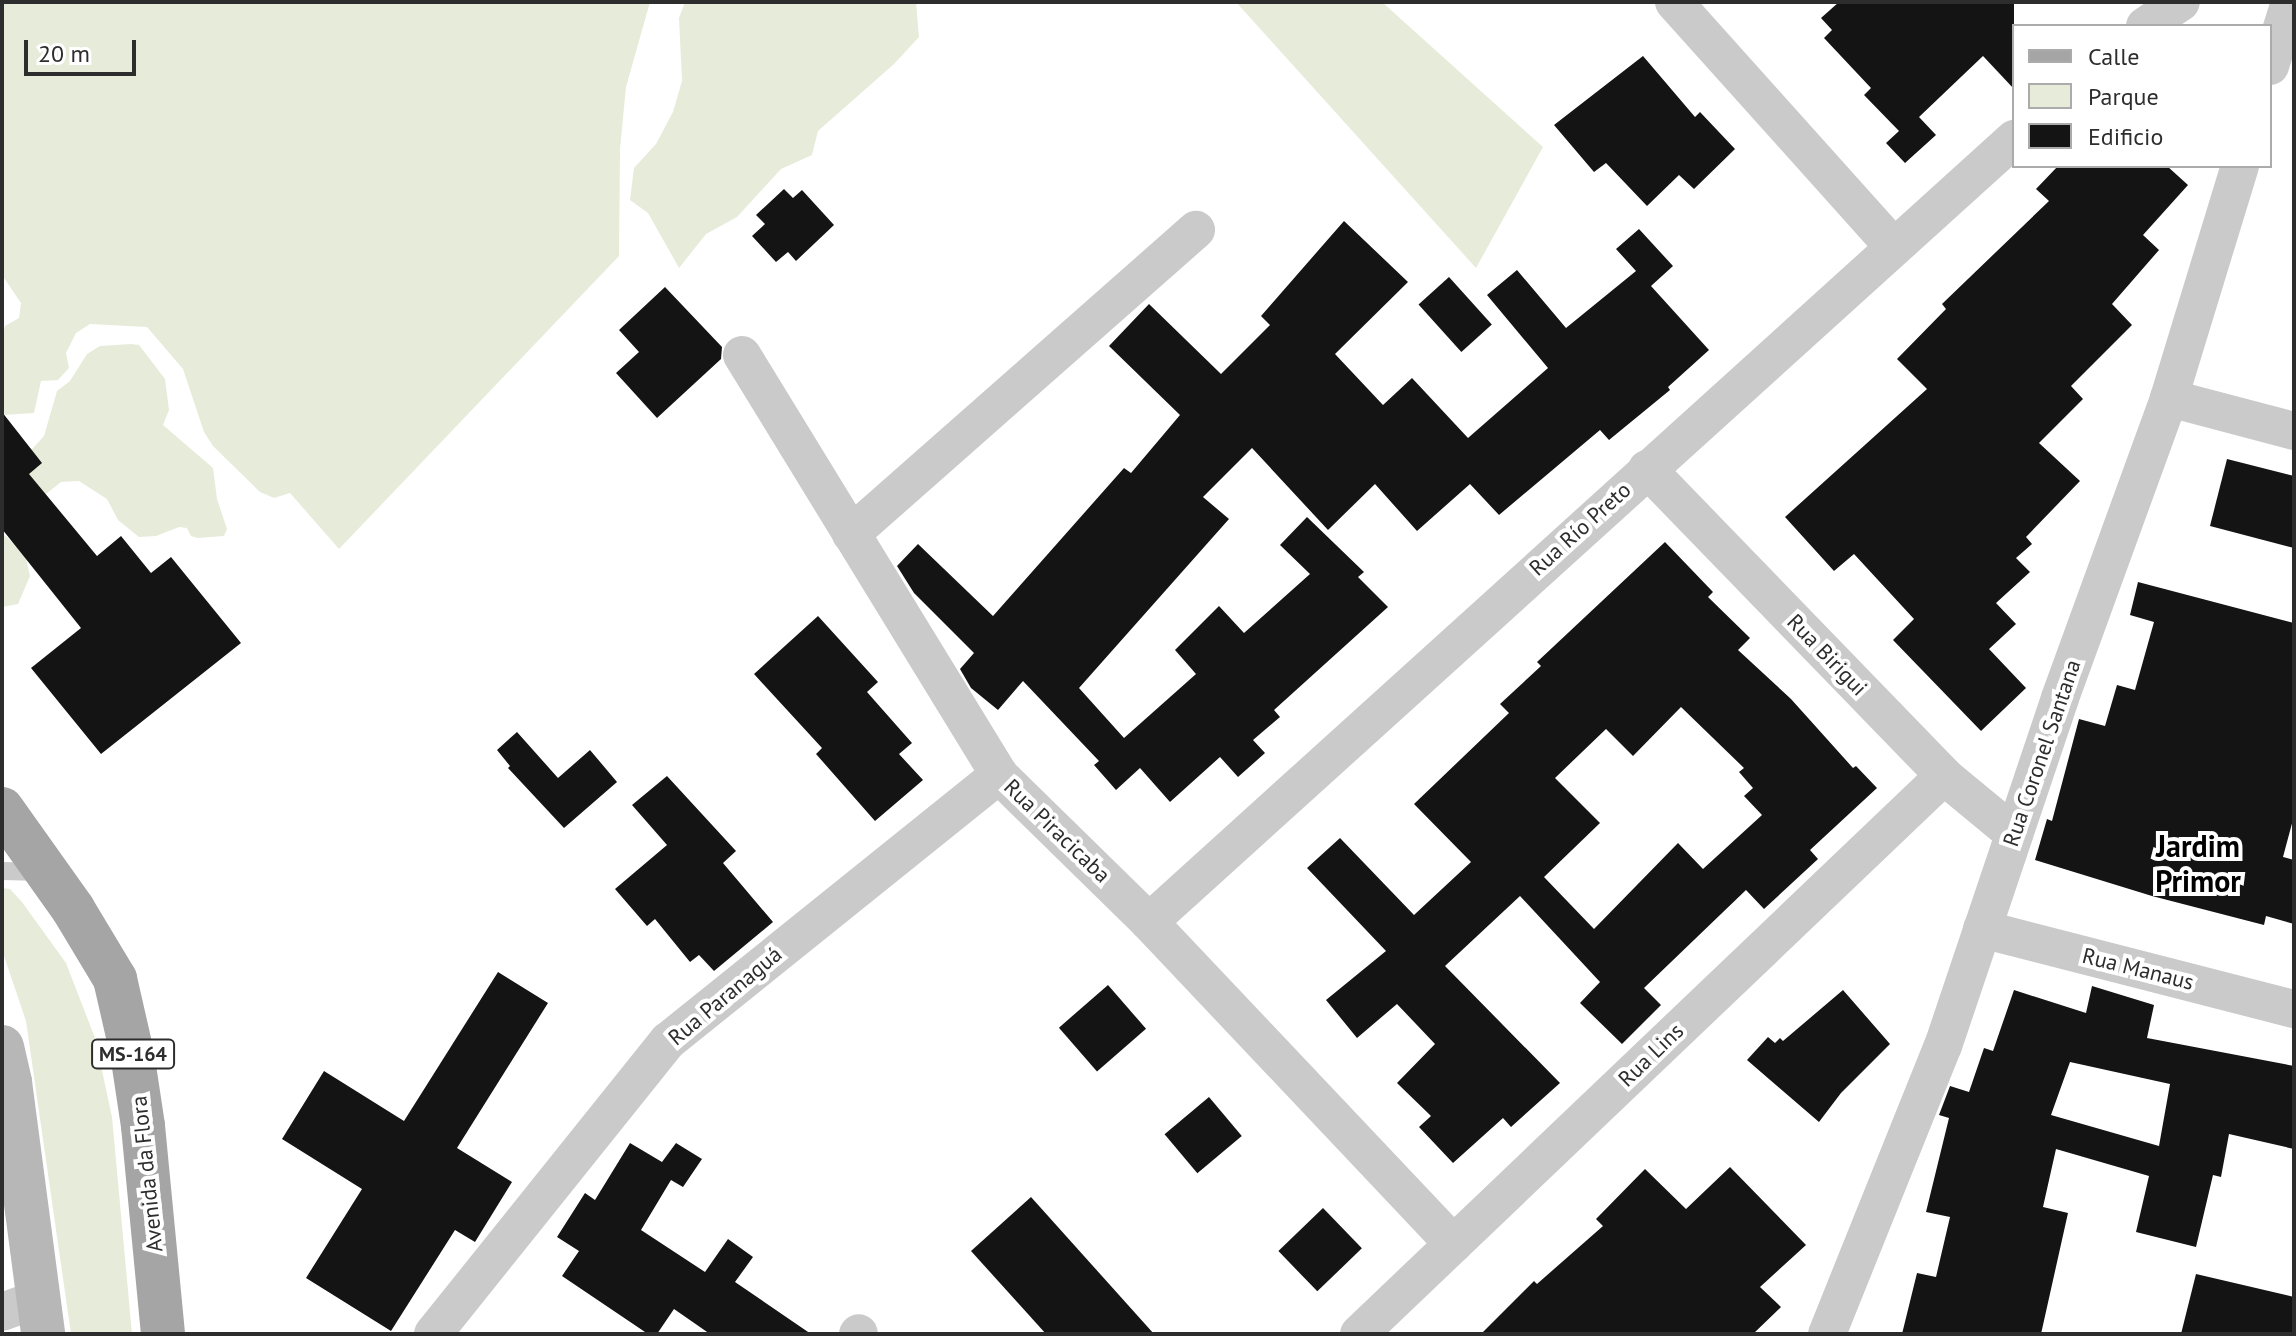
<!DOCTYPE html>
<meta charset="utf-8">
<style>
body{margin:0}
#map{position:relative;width:2296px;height:1336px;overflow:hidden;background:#fff;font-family:"PT Sans",sans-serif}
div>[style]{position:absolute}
.green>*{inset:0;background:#e6ecd9}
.building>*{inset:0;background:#141414;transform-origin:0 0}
.lane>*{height:18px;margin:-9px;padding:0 9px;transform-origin:9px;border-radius:9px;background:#cacaca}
.street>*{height:38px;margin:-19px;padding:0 19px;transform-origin:19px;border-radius:19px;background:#cacaca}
.secondary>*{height:44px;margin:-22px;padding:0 22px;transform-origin:22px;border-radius:22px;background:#b7b7b7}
.primary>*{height:44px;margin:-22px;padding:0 22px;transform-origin:22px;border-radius:22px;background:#a5a5a5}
span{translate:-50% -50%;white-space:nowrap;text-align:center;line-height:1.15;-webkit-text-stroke:8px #fff;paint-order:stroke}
.shield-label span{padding:2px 6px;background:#fff;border:2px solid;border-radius:6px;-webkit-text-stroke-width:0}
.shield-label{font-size:20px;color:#2d2d2d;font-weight:700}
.street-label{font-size:22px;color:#2d2d2d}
.district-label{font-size:30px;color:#000;font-weight:700}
.frame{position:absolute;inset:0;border:4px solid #2d2d2d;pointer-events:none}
.legend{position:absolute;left:2012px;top:24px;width:260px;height:144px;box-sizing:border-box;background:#fff;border:2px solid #ababab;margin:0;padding:10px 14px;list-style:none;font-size:24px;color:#2d2d2d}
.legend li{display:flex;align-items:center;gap:16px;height:40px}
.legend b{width:40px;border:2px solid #ababab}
.scale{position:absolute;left:24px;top:40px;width:112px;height:36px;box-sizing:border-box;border:4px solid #2d2d2d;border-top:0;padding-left:10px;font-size:24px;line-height:28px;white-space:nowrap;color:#2d2d2d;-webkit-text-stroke:6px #fff;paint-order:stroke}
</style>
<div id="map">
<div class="green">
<div style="clip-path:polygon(2px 2px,650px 2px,626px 87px,620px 149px,619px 256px,339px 549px,290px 493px,274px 498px,260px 492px,213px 446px,204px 432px,183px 369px,147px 327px,90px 324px,76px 333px,66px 353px,69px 368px,58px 380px,41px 381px,34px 413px,2px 415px,2px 338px,5px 326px,19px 318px,21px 303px,2px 275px)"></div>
<div style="clip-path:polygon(685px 2px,916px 2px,919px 37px,894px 64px,818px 131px,812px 155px,781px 169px,737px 217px,706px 234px,679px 268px,648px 213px,630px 200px,634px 168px,656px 144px,673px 112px,682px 81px,679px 18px)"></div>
<div style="clip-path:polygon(1236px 2px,1382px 2px,1543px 147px,1476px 268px)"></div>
<div style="clip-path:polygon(131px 344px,139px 345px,165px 379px,169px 410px,163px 425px,213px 468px,217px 499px,227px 529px,224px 536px,198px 538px,191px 536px,187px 528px,179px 527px,156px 536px,139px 537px,118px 520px,107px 499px,79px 481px,61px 482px,41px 498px,22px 460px,44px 436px,57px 391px,70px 381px,87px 354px,100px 346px)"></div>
<div style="clip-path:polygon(2px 533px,25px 554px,30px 576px,18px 604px,2px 607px)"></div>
<div style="clip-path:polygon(2px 888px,10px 889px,22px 902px,66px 963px,95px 1038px,112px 1117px,132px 1334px,71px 1334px,26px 1021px,2px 950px)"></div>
</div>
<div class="building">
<div style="clip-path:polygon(1839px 2px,2014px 2px,2014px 89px,1983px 56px,1919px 117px,1936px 135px,1905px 163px,1886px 143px,1899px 131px,1864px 95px,1871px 88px,1824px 38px,1832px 30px,1821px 18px)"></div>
<div style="clip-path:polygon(1643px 56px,1695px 117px,1700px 112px,1735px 149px,1694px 189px,1679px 175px,1647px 206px,1606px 163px,1594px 172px,1554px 125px)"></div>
<div style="clip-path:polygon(2058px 166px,2167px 166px,2188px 185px,2143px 235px,2159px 250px,2112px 304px,2132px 325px,2071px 386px,2083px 399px,2039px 443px,2080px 481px,2026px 537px,2032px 544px,2016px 558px,2030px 572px,1996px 603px,2016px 624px,1989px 649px,2026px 688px,1981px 731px,1893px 640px,1914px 619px,1854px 554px,1834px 571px,1785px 517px,1927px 389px,1897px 359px,1946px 309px,1942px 304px,2049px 201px,2036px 189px)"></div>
<div style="clip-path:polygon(784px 189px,793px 198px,802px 190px,834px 225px,796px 261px,788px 252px,776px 262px,752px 236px,765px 224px,756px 215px)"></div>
<div style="clip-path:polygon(1344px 221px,1408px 282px,1335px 354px,1383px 405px,1412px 378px,1468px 438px,1548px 368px,1487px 295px,1517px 270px,1566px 328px,1636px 271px,1616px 249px,1639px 229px,1673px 266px,1651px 286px,1709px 350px,1668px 387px,1670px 390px,1609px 440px,1600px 430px,1499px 515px,1470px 484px,1417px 531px,1375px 484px,1328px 530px,1252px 448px,1203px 497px,1229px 519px,1079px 688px,1124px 738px,1196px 674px,1175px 650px,1219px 606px,1244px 633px,1310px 574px,1280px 545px,1307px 517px,1364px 572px,1358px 577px,1388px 607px,1274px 710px,1280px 717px,1253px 740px,1265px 753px,1238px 777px,1220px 757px,1170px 802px,1140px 768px,1116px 790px,1094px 765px,1099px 761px,1023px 681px,998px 710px,971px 688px,960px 669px,974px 653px,914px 593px,897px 566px,918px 544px,993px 616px,1124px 468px,1131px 473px,1180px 415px,1109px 346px,1149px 304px,1221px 374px,1270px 325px,1261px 316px)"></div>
<div style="left:1449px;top:277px;width:64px;height:41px;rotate:48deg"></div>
<div style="clip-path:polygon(665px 287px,722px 347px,721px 359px,657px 418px,616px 373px,639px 352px,619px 330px)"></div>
<div style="clip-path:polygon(2px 412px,42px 463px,29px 474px,97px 556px,121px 536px,151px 573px,171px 557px,241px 643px,101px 754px,31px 668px,81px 628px,2px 529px)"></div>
<div style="clip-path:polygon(2227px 459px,2294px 476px,2294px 548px,2210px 526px)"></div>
<div style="clip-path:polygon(evenodd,1665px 542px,1713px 592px,1708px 597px,1750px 638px,1738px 650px,1791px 699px,1853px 768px,1856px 766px,1877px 788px,1810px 850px,1818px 859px,1764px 909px,1746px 890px,1644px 988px,1661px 1005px,1622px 1044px,1580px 1003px,1600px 982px,1520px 896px,1445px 966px,1560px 1083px,1511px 1127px,1503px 1118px,1453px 1163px,1419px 1127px,1431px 1116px,1397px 1083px,1435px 1044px,1397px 1004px,1357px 1038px,1326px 1000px,1386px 951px,1307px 868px,1340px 838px,1414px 915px,1471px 862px,1414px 804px,1509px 713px,1500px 704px,1541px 666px,1537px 662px,1665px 542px,1681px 707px,1744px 768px,1739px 772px,1753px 788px,1744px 796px,1762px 815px,1703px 869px,1678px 843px,1594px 929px,1544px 877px,1600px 823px,1555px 778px,1606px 729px,1633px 756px,1681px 707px)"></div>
<div style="clip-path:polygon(2138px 582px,2294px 623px,2294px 816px,2283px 857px,2294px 860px,2294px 924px,2266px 916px,2264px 925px,2152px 896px,2035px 860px,2047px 819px,2052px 821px,2079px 719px,2105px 726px,2117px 685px,2135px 690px,2154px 622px,2130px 615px)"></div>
<div style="clip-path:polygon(818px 616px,878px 682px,867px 692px,912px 743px,899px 754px,923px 780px,875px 821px,816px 754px,822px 748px,754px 674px)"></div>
<div style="clip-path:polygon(517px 732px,558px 778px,590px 750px,617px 782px,564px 828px,508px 768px,510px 766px,497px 750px)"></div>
<div style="clip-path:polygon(667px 776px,736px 851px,723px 863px,773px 922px,714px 971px,699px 955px,690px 962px,655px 919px,647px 926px,615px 889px,667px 845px,632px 805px)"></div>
<div style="clip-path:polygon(498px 972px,548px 1003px,457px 1148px,512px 1182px,475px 1242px,455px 1230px,391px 1331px,306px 1278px,362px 1189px,282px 1139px,324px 1071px,404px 1121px)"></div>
<div style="left:1108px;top:985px;width:58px;height:65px;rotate:49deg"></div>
<div style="clip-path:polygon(evenodd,2092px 986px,2154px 1005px,2147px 1038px,2294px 1066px,2294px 1149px,2229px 1134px,2221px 1177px,2213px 1175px,2196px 1247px,2136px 1232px,2149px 1176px,2056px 1149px,2043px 1207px,2068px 1213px,2041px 1334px,1902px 1334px,1917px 1273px,1936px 1277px,1950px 1217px,1926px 1212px,1949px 1118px,1939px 1115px,1950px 1086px,1969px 1092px,1984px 1048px,1993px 1051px,2014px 990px,2086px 1013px,2092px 986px,2070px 1062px,2170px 1084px,2159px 1146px,2051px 1115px,2070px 1062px)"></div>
<div style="clip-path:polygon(1843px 990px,1890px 1044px,1841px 1093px,1819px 1122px,1747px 1060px,1768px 1037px,1775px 1043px,1780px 1038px,1783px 1041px)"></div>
<div style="left:1209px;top:1097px;width:51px;height:58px;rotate:50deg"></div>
<div style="clip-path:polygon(630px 1143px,662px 1162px,676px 1143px,702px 1159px,683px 1187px,671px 1180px,641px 1230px,705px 1272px,728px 1239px,753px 1257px,735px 1282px,811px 1334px,710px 1334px,674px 1309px,657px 1334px,648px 1334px,562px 1276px,579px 1251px,557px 1237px,585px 1193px,595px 1200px)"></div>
<div style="clip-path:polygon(1730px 1167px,1806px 1245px,1760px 1287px,1781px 1307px,1753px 1334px,1481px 1334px,1534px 1281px,1537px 1284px,1603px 1226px,1596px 1219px,1645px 1169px,1686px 1209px)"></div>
<div style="clip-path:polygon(1031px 1197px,1154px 1334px,1046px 1334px,971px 1251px)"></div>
<div style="left:1323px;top:1208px;width:56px;height:62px;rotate:46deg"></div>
<div style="clip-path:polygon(2196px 1274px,2294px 1297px,2294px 1334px,2181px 1334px)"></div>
</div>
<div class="lane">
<div style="left:2px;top:871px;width:41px;rotate:1.4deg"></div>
</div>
<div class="street">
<div style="left:1674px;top:2px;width:329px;rotate:48.1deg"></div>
<div style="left:2145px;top:26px;width:43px;rotate:-33.7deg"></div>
<div style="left:2270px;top:66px;width:67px;rotate:-72.6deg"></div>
<div style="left:742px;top:355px;width:492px;rotate:58.5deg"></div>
<div style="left:999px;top:775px;width:210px;rotate:44.4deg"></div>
<div style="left:1149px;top:922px;width:443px;rotate:46.6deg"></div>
<div style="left:2169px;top:398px;width:129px;rotate:14.8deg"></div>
<div style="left:1647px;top:469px;width:427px;rotate:45.9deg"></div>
<div style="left:1944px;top:776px;width:91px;rotate:39.6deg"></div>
<div style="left:851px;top:534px;width:460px;rotate:-41.4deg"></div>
<div style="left:1149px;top:922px;width:1167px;rotate:-42.15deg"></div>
<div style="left:1982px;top:929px;width:322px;rotate:14.4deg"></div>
<div style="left:2px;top:1312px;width:37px;rotate:-20deg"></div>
<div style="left:433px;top:1334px;width:376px;rotate:-51.3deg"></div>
<div style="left:668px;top:1041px;width:425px;rotate:-38.8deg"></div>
<div style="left:858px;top:1334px;width:1px;rotate:-45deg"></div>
<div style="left:1359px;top:1334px;width:808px;rotate:-43.65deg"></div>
<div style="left:1827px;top:1334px;width:310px;rotate:-68.1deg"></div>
<div style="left:1943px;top:1046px;width:367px;rotate:-71.4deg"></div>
<div style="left:2060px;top:698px;width:319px;rotate:-70deg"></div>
<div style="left:2169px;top:398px;width:243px;rotate:-73deg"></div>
</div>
<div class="secondary">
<div style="left:2px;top:1047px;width:36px;rotate:77deg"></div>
<div style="left:10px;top:1082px;width:254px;rotate:82.5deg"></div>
</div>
<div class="primary">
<div style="left:2px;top:809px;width:123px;rotate:54.6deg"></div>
<div style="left:73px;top:909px;width:82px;rotate:59deg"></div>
<div style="left:115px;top:979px;width:76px;rotate:77.1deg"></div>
<div style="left:132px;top:1053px;width:74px;rotate:81.4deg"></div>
<div style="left:143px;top:1126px;width:209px;rotate:84.5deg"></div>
</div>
<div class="shield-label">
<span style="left:133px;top:1054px">MS-164</span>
</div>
<div class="street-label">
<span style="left:1580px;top:529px;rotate:-42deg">Rua Río Preto</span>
<span style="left:1827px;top:655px;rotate:46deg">Rua Birigui</span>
<span style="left:2042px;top:753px;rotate:-71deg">Rua Coronel Santana</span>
<span style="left:1057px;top:831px;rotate:44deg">Rua Piracicaba</span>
<span style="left:2138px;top:969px;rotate:14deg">Rua Manaus</span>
<span style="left:725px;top:996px;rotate:-40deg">Rua Paranaguá</span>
<span style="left:1651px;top:1055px;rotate:-44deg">Rua Lins</span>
<span style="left:147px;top:1174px;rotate:-96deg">Avenida da Flora</span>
</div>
<div class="district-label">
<span style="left:2198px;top:863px">Jardim<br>Primor</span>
</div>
<div class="frame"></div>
<ul class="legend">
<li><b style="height:10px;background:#a5a5a5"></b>Calle</li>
<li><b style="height:22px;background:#e6ecd9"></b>Parque</li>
<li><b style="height:22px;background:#141414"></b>Edificio</li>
</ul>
<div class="scale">20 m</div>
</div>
